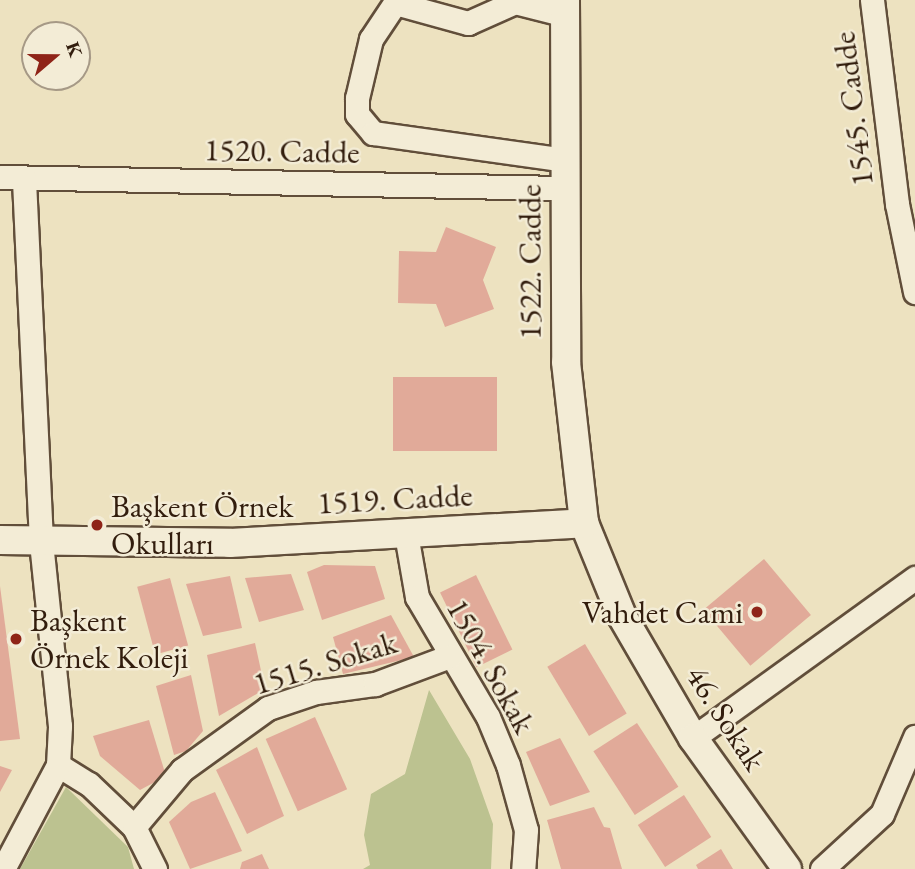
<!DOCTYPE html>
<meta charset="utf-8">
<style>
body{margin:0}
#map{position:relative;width:915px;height:869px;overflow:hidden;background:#ede2c0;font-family:"EB Garamond",serif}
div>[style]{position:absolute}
.green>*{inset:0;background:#bcc290}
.building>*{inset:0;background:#e1aa99;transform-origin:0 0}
.roads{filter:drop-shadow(2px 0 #614e3a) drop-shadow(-2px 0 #614e3a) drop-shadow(0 2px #614e3a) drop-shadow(0 -2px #614e3a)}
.minor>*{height:23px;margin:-11.5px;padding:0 11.5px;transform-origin:11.5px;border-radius:11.5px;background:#f3ecd6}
.tertiary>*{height:28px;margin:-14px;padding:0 14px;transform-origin:14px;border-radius:14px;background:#f3ecd6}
.dots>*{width:19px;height:19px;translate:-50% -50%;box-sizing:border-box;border:4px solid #f3ecd6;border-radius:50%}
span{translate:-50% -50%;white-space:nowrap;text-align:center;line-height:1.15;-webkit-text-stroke:5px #f3ecd6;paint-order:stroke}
.street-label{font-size:32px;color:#321d0d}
.poi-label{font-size:32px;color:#321d0d}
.left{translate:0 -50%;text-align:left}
.right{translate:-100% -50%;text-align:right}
.north{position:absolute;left:21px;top:21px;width:70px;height:70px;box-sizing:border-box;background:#f3ecd6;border:2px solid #a69986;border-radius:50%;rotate:70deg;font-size:19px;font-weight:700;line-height:28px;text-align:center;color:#321d0d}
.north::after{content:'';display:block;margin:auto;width:24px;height:32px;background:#8f2418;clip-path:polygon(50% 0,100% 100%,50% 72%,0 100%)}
</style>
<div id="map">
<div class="green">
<div style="clip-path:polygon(429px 690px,470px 759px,493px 824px,491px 869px,363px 869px,370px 865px,364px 835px,371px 794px,405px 774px)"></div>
<div style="clip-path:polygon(66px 787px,128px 847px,134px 869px,20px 869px)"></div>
</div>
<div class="building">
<div style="clip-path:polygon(446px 227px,496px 247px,483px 280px,494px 309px,445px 327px,436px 304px,398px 303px,399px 251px,436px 252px)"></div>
<div style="left:393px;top:377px;width:104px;height:74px"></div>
<div style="left:764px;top:559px;width:73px;height:79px;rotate:50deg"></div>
<div style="clip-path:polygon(324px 565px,375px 566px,385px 599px,322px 620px,307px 572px)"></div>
<div style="clip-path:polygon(291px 574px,304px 610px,259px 622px,245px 578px)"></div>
<div style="left:476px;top:575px;width:83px;height:40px;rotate:64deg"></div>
<div style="clip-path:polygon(230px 576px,242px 628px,203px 636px,186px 584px)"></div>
<div style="left:170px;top:578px;width:70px;height:34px;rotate:75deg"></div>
<div style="clip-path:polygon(0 586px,20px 739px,0 741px)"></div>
<div style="clip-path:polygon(391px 615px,414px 657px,343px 674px,333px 637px)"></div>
<div style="clip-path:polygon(255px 643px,265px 689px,219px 716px,207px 655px)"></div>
<div style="left:585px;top:644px;width:81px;height:44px;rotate:59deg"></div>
<div style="clip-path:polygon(191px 675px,203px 731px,186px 751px,174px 755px,156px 686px)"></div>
<div style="left:315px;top:717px;width:79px;height:54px;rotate:66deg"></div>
<div style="clip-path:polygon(149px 720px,166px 776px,140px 790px,100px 756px,93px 736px)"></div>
<div style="left:637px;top:723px;width:76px;height:52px;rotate:57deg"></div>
<div style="clip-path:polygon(560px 738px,590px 792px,550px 806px,526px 752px)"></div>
<div style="clip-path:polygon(257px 747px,284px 816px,247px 834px,216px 770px)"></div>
<div style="clip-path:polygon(0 766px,12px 770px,0 792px)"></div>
<div style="clip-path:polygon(215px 792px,242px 851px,190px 869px,169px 822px,191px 802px)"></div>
<div style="left:684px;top:795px;width:50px;height:55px;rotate:57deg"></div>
<div style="clip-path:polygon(594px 807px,604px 827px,610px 828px,622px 869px,561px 869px,547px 820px)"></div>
<div style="clip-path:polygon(721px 849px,733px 869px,698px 869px,696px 865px)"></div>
<div style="clip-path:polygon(262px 854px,269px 869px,240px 869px,242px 862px)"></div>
</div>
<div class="roads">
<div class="minor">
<div style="left:397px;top:0;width:47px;rotate:123.7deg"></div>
<div style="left:371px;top:39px;width:61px;rotate:103.3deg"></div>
<div style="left:357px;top:98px;width:16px;rotate:90deg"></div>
<div style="left:357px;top:114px;width:25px;rotate:50deg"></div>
<div style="left:373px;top:133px;width:193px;rotate:8deg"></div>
<div style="left:872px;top:0;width:206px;rotate:83deg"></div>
<div style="left:897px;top:204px;width:90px;rotate:78.4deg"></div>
<div style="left:395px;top:3px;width:76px;rotate:15.3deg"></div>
<div style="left:468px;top:23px;width:51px;rotate:-24.1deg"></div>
<div style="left:515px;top:2px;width:53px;rotate:14.3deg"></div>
<div style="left:0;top:177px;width:563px;rotate:1.12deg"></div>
<div style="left:406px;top:534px;width:64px;rotate:80.1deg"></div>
<div style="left:417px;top:597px;width:139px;rotate:59.4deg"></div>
<div style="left:488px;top:717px;width:52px;rotate:67.4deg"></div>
<div style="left:508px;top:765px;width:67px;rotate:74.5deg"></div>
<div style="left:526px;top:830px;width:39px;rotate:94deg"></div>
<div style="left:693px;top:738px;width:274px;rotate:-35.8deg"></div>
<div style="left:58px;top:765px;width:36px;rotate:32deg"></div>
<div style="left:89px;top:784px;width:62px;rotate:43.7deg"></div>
<div style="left:134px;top:827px;width:47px;rotate:63.4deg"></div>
<div style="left:134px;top:827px;width:75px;rotate:-49.9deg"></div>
<div style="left:182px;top:770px;width:106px;rotate:-35.8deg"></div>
<div style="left:268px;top:708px;width:51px;rotate:-18.4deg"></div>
<div style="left:316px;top:692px;width:60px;rotate:-7.7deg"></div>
<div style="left:375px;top:684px;width:80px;rotate:-20.5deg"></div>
<div style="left:3px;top:869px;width:118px;rotate:-62.1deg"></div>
<div style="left:58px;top:765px;width:39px;rotate:-87deg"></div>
<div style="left:60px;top:726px;width:186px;rotate:-95.9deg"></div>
<div style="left:41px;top:541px;width:364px;rotate:-92.7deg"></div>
<div style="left:822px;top:869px;width:81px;rotate:-42.5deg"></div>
<div style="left:882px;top:814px;width:84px;rotate:-66.8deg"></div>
</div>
<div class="tertiary">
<div style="left:565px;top:0;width:362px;rotate:89.8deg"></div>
<div style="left:566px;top:362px;width:162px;rotate:83.6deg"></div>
<div style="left:584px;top:523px;width:100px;rotate:67.8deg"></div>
<div style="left:622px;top:616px;width:141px;rotate:59.8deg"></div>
<div style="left:693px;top:738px;width:161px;rotate:54.3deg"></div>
<div style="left:0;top:540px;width:230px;rotate:0.7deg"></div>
<div style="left:230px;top:543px;width:355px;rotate:-3.2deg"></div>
</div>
</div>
<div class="dots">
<div style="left:97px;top:525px;background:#8f2418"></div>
<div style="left:757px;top:612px;background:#8f2418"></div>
<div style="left:16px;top:639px;background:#8f2418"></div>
</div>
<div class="street-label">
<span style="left:853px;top:109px;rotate:-97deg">1545. Cadde</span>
<span style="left:282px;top:151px;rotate:1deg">1520. Cadde</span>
<span style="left:530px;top:262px;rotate:-90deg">1522. Cadde</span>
<span style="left:395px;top:499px;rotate:-3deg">1519. Cadde</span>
<span style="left:325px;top:663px;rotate:-17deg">1515. Sokak</span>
<span style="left:491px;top:666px;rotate:61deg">1504. Sokak</span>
<span style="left:726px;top:718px;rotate:57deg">46. Sokak</span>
</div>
<div class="poi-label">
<span class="left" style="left:111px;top:525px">Başkent Örnek<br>Okulları</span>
<span class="right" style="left:743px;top:612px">Vahdet Cami</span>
<span class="left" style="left:30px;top:639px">Başkent<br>Örnek Koleji</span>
</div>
<div class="north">K</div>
</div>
